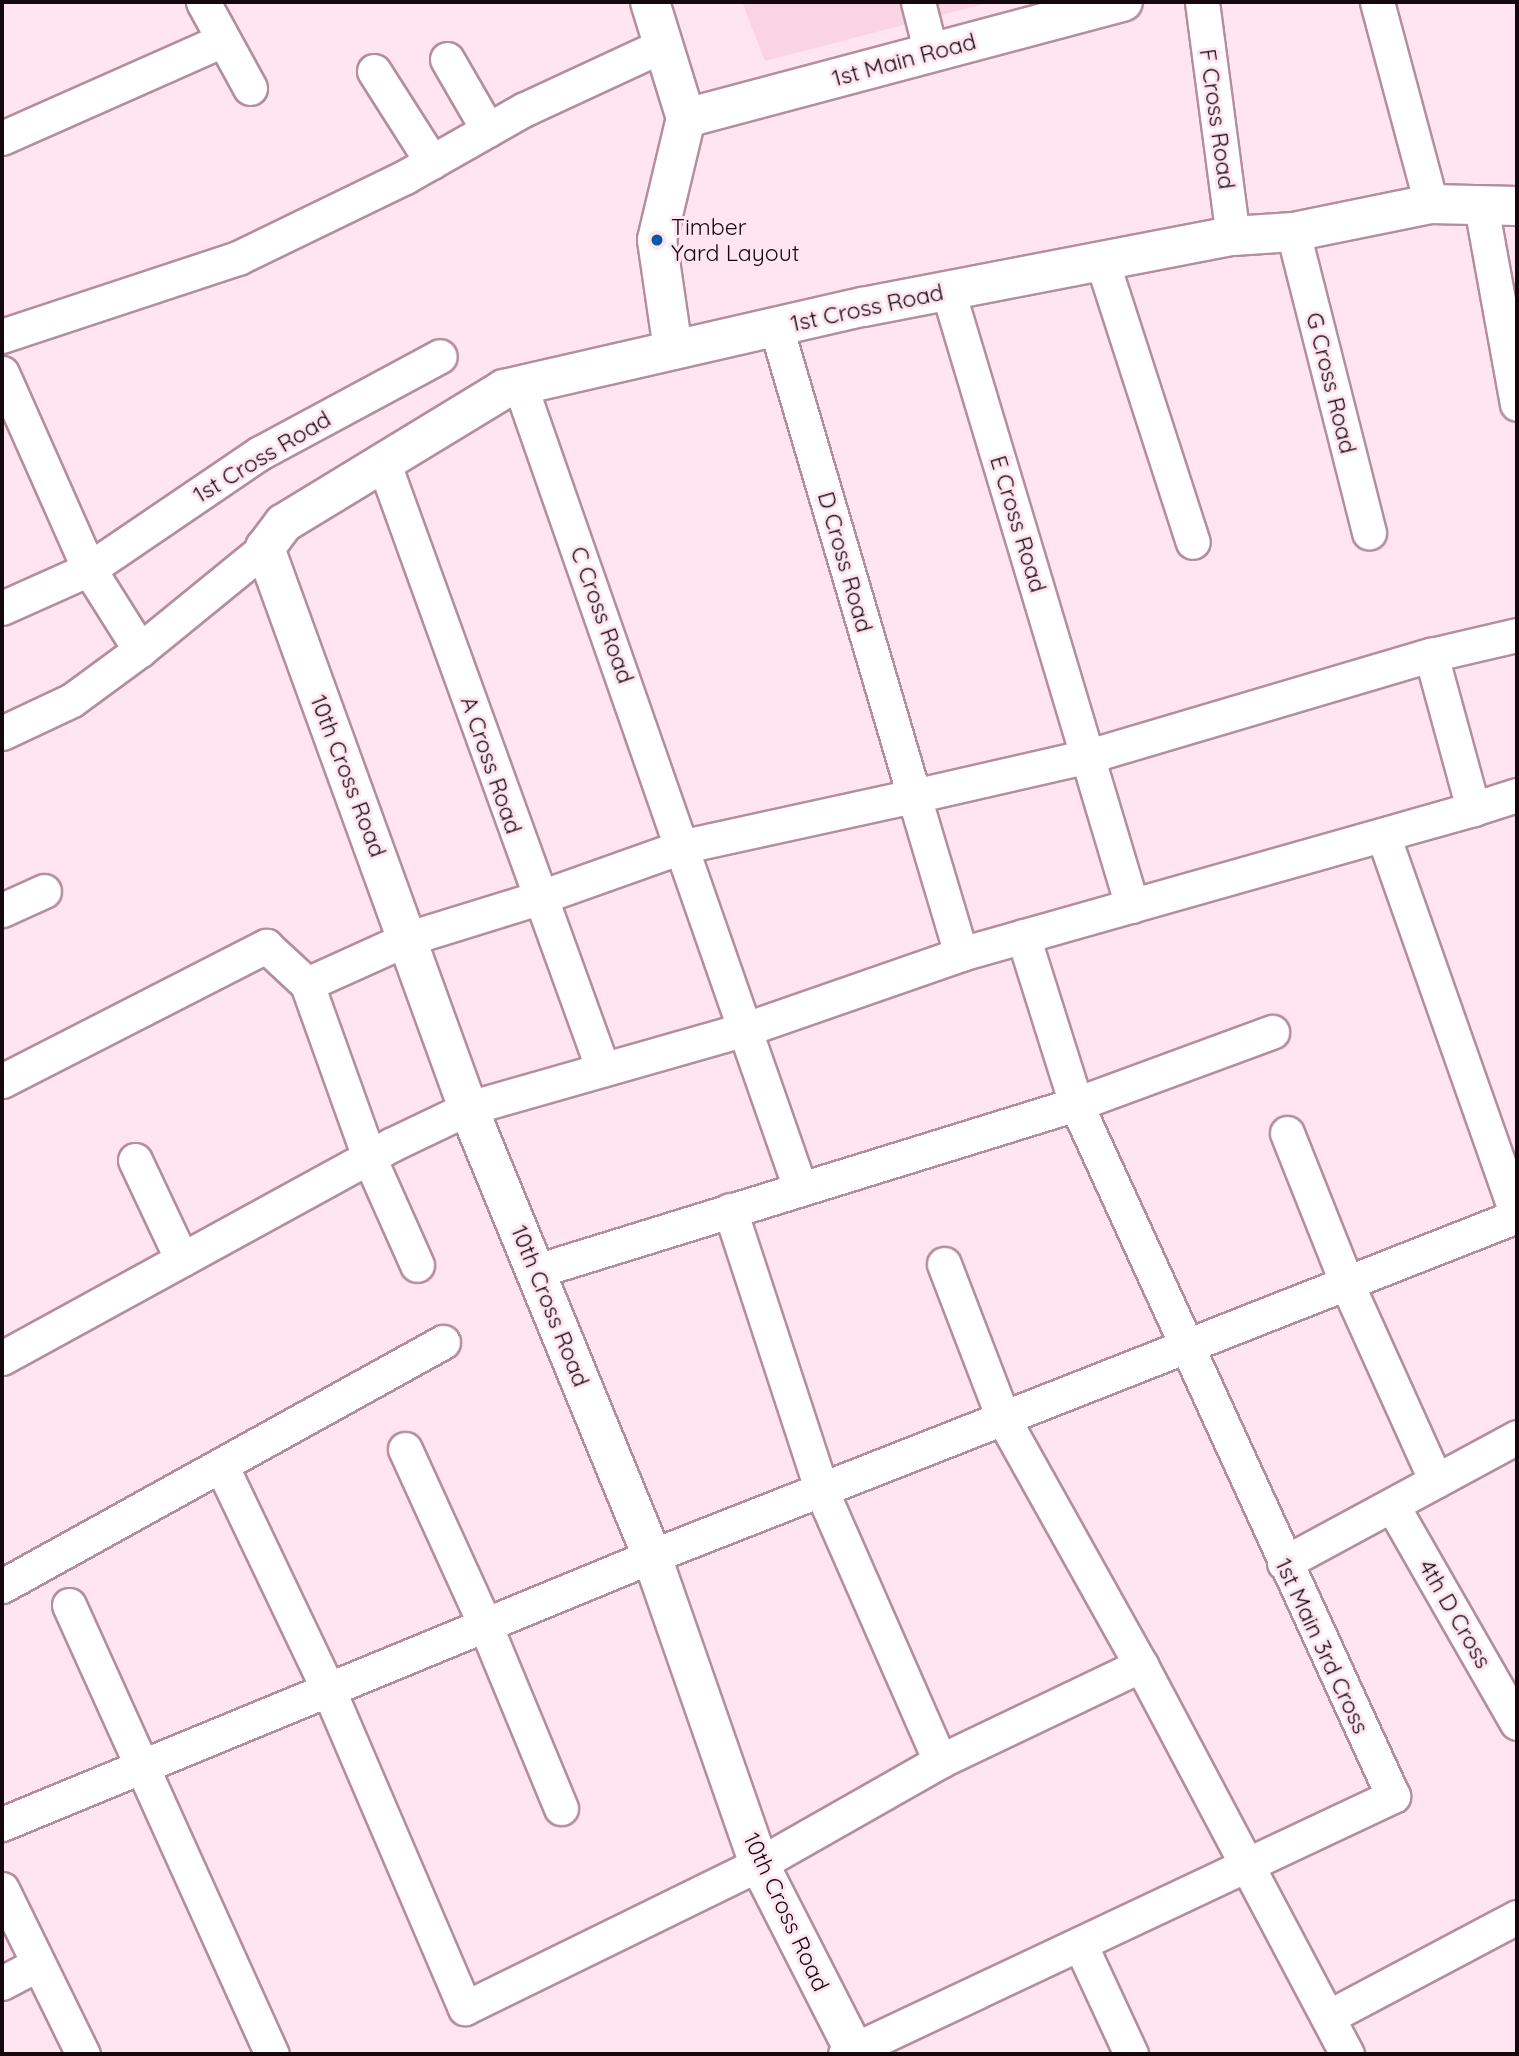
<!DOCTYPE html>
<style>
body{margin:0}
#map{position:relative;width:1519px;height:2056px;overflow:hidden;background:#fee5ef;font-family:Quicksand,sans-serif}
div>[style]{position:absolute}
.built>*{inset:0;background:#fbd4e4}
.roads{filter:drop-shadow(2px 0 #b48e9e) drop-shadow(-2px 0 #b48e9e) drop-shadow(0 2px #b48e9e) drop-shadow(0 -2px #b48e9e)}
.minor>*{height:33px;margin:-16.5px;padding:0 16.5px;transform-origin:16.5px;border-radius:16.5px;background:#fff}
.tertiary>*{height:38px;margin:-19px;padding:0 19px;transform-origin:19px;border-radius:19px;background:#fff}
.dots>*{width:19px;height:19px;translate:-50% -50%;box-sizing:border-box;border:4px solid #fee5ef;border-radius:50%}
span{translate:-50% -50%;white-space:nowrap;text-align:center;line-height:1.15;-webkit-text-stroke:6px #fee5ef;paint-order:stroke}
.street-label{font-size:23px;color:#14080d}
.poi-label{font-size:23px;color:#14080d}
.left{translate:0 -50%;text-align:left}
.frame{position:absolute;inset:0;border:4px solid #14080d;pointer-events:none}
</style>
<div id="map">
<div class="built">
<div style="clip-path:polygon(742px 2px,992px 2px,765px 61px)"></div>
</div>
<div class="roads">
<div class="minor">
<div style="left:203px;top:2px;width:98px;rotate:61.3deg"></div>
<div style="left:918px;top:2px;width:53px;rotate:75.7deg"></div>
<div style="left:1202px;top:2px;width:236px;rotate:82.5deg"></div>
<div style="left:1377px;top:2px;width:209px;rotate:75deg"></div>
<div style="left:447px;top:59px;width:82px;rotate:60deg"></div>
<div style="left:374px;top:71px;width:108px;rotate:57.5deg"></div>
<div style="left:2px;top:138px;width:240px;rotate:-23.9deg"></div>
<div style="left:1481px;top:206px;width:201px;rotate:79.7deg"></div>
<div style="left:1293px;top:232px;width:310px;rotate:75.8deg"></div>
<div style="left:1102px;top:261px;width:295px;rotate:72.1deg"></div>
<div style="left:948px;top:291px;width:642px;rotate:73.34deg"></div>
<div style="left:2px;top:336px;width:249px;rotate:-18.3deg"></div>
<div style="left:238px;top:258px;width:186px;rotate:-25.9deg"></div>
<div style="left:405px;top:177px;width:136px;rotate:-29.6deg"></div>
<div style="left:523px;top:110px;width:154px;rotate:-24.9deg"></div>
<div style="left:2px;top:373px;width:214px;rotate:66.1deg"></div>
<div style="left:89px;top:569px;width:207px;rotate:-34.2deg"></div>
<div style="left:260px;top:453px;width:204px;rotate:-28.3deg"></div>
<div style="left:520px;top:385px;width:850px;rotate:70.78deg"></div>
<div style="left:383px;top:461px;width:644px;rotate:70.13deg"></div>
<div style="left:2px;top:608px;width:95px;rotate:-24.1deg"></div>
<div style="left:89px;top:569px;width:96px;rotate:57.8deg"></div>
<div style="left:140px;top:650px;width:161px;rotate:-39.2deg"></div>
<div style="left:1431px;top:655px;width:88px;rotate:-13.1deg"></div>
<div style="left:2px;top:733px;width:77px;rotate:-25.2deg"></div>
<div style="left:72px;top:700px;width:84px;rotate:-36.3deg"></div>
<div style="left:1473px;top:809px;width:46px;rotate:-17.7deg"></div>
<div style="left:1383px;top:835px;width:403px;rotate:70.6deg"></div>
<div style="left:2px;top:910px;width:46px;rotate:-24.3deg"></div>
<div style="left:307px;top:984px;width:184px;rotate:70.3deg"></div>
<div style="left:369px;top:1157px;width:118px;rotate:66deg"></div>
<div style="left:2px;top:1081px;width:297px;rotate:-27.1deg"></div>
<div style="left:266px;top:946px;width:56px;rotate:42.8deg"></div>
<div style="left:307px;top:984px;width:112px;rotate:-24.3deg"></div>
<div style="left:409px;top:938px;width:135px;rotate:-17.2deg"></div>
<div style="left:538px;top:898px;width:155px;rotate:-19.6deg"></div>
<div style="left:684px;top:846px;width:235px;rotate:-12.3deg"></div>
<div style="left:914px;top:796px;width:180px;rotate:-12.9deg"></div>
<div style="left:1089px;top:756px;width:357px;rotate:-16.5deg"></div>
<div style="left:1431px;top:655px;width:160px;rotate:74.7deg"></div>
<div style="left:1473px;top:809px;width:532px;rotate:164.19deg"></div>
<div style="left:961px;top:954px;width:165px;rotate:-106.6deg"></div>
<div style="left:914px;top:796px;width:489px;rotate:-106.4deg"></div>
<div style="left:1287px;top:1133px;width:162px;rotate:68.3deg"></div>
<div style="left:1347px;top:1284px;width:216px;rotate:65.7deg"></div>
<div style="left:135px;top:1160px;width:110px;rotate:64.8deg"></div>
<div style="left:730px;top:1210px;width:297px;rotate:71.9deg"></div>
<div style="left:822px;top:1492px;width:294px;rotate:66.3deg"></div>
<div style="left:944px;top:1264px;width:167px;rotate:69deg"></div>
<div style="left:1004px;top:1420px;width:281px;rotate:60.8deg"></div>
<div style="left:1141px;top:1665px;width:440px;rotate:62.1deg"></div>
<div style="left:536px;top:1271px;width:565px;rotate:-17.18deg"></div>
<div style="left:1076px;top:1104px;width:209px;rotate:-20.2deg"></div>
<div style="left:2px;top:1358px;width:446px;rotate:-28.7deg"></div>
<div style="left:393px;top:1144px;width:83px;rotate:-25.6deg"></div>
<div style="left:468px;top:1108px;width:289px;rotate:-15.9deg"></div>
<div style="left:746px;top:1029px;width:228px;rotate:-19.2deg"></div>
<div style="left:405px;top:1449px;width:196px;rotate:65.5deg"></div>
<div style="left:486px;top:1627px;width:196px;rotate:67.5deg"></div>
<div style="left:222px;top:1467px;width:248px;rotate:64.5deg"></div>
<div style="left:329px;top:1691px;width:345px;rotate:66.8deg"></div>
<div style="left:465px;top:2008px;width:327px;rotate:-26.1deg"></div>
<div style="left:759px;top:1864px;width:208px;rotate:-29.6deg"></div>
<div style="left:940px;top:1761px;width:223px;rotate:-25.5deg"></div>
<div style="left:1392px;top:1505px;width:251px;rotate:60.2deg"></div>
<div style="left:1284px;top:1563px;width:265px;rotate:-28.4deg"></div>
<div style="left:2px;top:1586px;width:504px;rotate:-28.96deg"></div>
<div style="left:69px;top:1605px;width:493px;rotate:65.7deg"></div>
<div style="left:2px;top:1824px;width:703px;rotate:-22.41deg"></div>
<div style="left:652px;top:1556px;width:929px;rotate:-21.46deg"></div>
<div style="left:2px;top:1889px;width:184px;rotate:63.9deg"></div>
<div style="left:1080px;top:1944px;width:121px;rotate:65.1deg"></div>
<div style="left:2px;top:1983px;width:41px;rotate:-27.8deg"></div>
<div style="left:1328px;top:2017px;width:214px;rotate:-27.9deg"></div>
<div style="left:845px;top:2054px;width:606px;rotate:-25.21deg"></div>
<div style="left:1393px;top:1796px;width:761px;rotate:-114.61deg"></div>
<div style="left:1076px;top:1104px;width:176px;rotate:-107.5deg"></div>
</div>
<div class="tertiary">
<div style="left:650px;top:2px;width:121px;rotate:72.8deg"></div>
<div style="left:686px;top:118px;width:125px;rotate:103.4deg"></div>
<div style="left:657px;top:240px;width:111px;rotate:81.7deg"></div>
<div style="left:686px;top:118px;width:452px;rotate:-14.9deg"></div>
<div style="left:856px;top:2054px;width:213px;rotate:-117deg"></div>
<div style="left:759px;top:1864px;width:326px;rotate:-109.2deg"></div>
<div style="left:652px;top:1556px;width:484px;rotate:-112.3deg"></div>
<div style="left:468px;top:1108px;width:596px;rotate:-109.93deg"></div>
<div style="left:265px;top:548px;width:31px;rotate:-53deg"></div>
<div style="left:284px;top:523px;width:258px;rotate:-31.3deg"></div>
<div style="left:504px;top:389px;width:368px;rotate:-12.9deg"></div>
<div style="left:863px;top:307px;width:377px;rotate:-10.9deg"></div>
<div style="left:1233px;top:236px;width:60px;rotate:-3.8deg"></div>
<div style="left:1293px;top:232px;width:141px;rotate:-11.5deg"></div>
<div style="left:1431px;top:204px;width:86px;rotate:1.3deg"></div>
</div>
</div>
<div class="dots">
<div style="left:657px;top:240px;background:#0459a7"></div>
</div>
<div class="street-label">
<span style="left:904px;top:60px;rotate:-15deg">1st Main Road</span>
<span style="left:1217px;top:119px;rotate:82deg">F Cross Road</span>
<span style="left:867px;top:308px;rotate:-12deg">1st Cross Road</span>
<span style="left:1331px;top:383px;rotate:76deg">G Cross Road</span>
<span style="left:262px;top:457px;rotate:-31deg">1st Cross Road</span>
<span style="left:1018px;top:524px;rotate:73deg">E Cross Road</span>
<span style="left:845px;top:562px;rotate:74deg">D Cross Road</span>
<span style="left:602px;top:615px;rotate:70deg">C Cross Road</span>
<span style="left:491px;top:765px;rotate:71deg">A Cross Road</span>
<span style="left:348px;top:776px;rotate:69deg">10th Cross Road</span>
<span style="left:550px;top:1306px;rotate:68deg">10th Cross Road</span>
<span style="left:1455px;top:1614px;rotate:60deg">4th D Cross</span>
<span style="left:1322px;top:1646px;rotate:65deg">1st Main 3rd Cross</span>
<span style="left:786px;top:1912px;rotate:65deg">10th Cross Road</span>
</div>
<div class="poi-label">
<span class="left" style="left:671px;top:240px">Timber<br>Yard Layout</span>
</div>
<div class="frame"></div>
</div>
